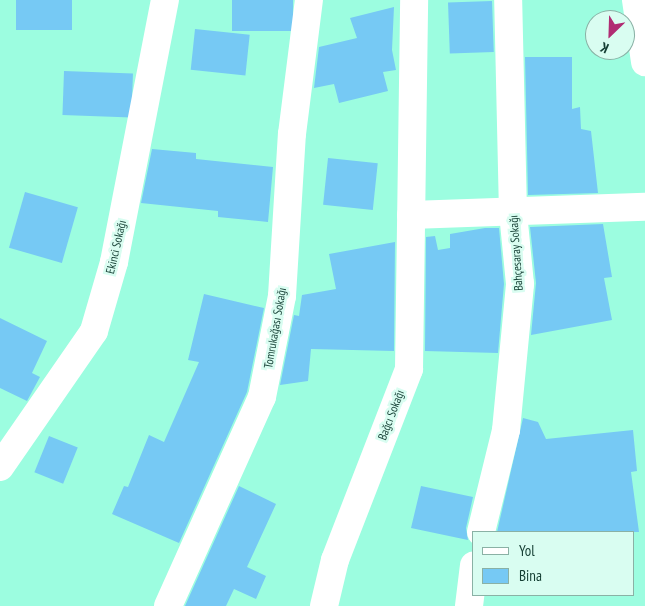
<!DOCTYPE html>
<meta charset="utf-8">
<style>
body{margin:0}
#map{position:relative;width:645px;height:606px;overflow:hidden;background:#9cfde0;font-family:"PT Sans Narrow",sans-serif}
div>[style]{position:absolute}
.building>*{inset:0;background:#76c9f4;transform-origin:0 0}
.minor>*{height:28px;margin:-14px;padding:0 14px;transform-origin:14px;border-radius:14px;background:#fff}
.tertiary>*{height:28px;margin:-14px;padding:0 14px;transform-origin:14px;border-radius:14px;background:#fff}
span{translate:-50% -50%;white-space:nowrap;text-align:center;line-height:1.15;-webkit-text-stroke:5px #d9fdf1;paint-order:stroke}
.street-label{font-size:12px;color:#143e33}
.legend{position:absolute;left:472px;top:531px;width:162px;height:65px;box-sizing:border-box;background:#d9fdf1;border:1px solid #8ab1a5;margin:0;padding:6px 9px;list-style:none;font-size:15px;color:#143e33}
.legend li{display:flex;align-items:center;gap:10px;height:25px}
.legend b{width:25px;border:1px solid #8ab1a5}
.north{position:absolute;left:585px;top:10px;width:50px;height:50px;box-sizing:border-box;background:#d9fdf1;border:1px solid #8ab1a5;border-radius:50%;rotate:204deg;font-size:14px;font-weight:700;line-height:20px;text-align:center;color:#143e33}
.north::after{content:'';display:block;margin:auto;width:18px;height:22px;background:#b02c73;clip-path:polygon(50% 0,100% 100%,50% 72%,0 100%)}
</style>
<div id="map">
<div class="building">
<div style="left:16px;top:0;width:56px;height:30px"></div>
<div style="left:232px;top:0;width:61px;height:31px"></div>
<div style="left:492px;top:1px;width:51px;height:44px;rotate:88deg"></div>
<div style="clip-path:polygon(394px 7px,392px 50px,396px 70px,383px 72px,388px 91px,339px 103px,334px 84px,314px 88px,319px 47px,357px 38px,350px 18px)"></div>
<div style="left:195px;top:29px;width:55px;height:41px;rotate:6deg"></div>
<div style="clip-path:polygon(525px 57px,572px 57px,572px 109px,580px 107px,581px 129px,591px 131px,598px 193px,528px 195px)"></div>
<div style="left:64px;top:71px;width:69px;height:44px;rotate:2deg"></div>
<div style="clip-path:polygon(152px 149px,196px 153px,196px 159px,273px 167px,268px 222px,218px 217px,218px 211px,141px 203px)"></div>
<div style="left:328px;top:158px;width:50px;height:47px;rotate:6deg"></div>
<div style="left:25px;top:192px;width:55px;height:58px;rotate:16deg"></div>
<div style="clip-path:polygon(603px 224px,612px 277px,604px 278px,612px 320px,531px 335px,536px 283px,530px 227px)"></div>
<div style="clip-path:polygon(485px 228px,499px 228px,504px 284px,498px 353px,425px 351px,426px 237px,435px 236px,438px 250px,450px 248px,450px 234px)"></div>
<div style="clip-path:polygon(395px 242px,394px 351px,311px 349px,308px 381px,280px 385px,294px 315px,299px 316px,302px 295px,336px 289px,329px 254px)"></div>
<div style="clip-path:polygon(204px 294px,264px 308px,247px 392px,179px 543px,112px 514px,124px 486px,128px 487px,149px 435px,164px 442px,199px 362px,188px 360px)"></div>
<div style="clip-path:polygon(0 318px,47px 341px,32px 373px,40px 377px,27px 401px,0 388px)"></div>
<div style="clip-path:polygon(523px 418px,538px 422px,546px 439px,633px 430px,637px 471px,631px 472px,639px 532px,497px 532px)"></div>
<div style="left:49px;top:436px;width:31px;height:39px;rotate:22deg"></div>
<div style="clip-path:polygon(239px 486px,276px 504px,247px 567px,266px 576px,256px 599px,234px 589px,226px 606px,185px 606px)"></div>
<div style="clip-path:polygon(421px 486px,473px 497px,466px 528px,468px 540px,411px 528px)"></div>
</div>
<div class="minor">
<div style="left:411px;top:215px;width:234px;rotate:-2deg"></div>
<div style="left:0;top:467px;width:165px;rotate:-55.3deg"></div>
<div style="left:94px;top:331px;width:72px;rotate:-73.8deg"></div>
<div style="left:114px;top:262px;width:267px;rotate:-79deg"></div>
<div style="left:481px;top:532px;width:105px;rotate:-76.2deg"></div>
<div style="left:506px;top:430px;width:147px;rotate:-84.5deg"></div>
<div style="left:520px;top:284px;width:71px;rotate:-95.6deg"></div>
<div style="left:513px;top:213px;width:213px;rotate:-91.3deg"></div>
<div style="left:168px;top:606px;width:229px;rotate:-65.8deg"></div>
<div style="left:262px;top:397px;width:103px;rotate:-78.8deg"></div>
<div style="left:282px;top:296px;width:162px;rotate:-86.5deg"></div>
<div style="left:292px;top:134px;width:135px;rotate:-82.8deg"></div>
<div style="left:324px;top:606px;width:47px;rotate:-76.6deg"></div>
<div style="left:335px;top:560px;width:205px;rotate:-68.8deg"></div>
<div style="left:409px;top:369px;width:369px;rotate:-89.2deg"></div>
<div style="left:469px;top:606px;width:41px;rotate:-83deg"></div>
</div>
<div class="tertiary">
<div style="left:636px;top:0;width:63px;rotate:81.7deg"></div>
</div>
<div class="street-label">
<span style="left:116px;top:247px;rotate:-77deg">Ekinci Sokağı</span>
<span style="left:516px;top:253px;rotate:-94deg">Bahçesaray Sokağı</span>
<span style="left:275px;top:328px;rotate:-80deg">Tomrukağası Sokağı</span>
<span style="left:391px;top:415px;rotate:-69deg">Bağcı Sokağı</span>
</div>
<ul class="legend">
<li><b style="height:6px;background:#fff"></b>Yol</li>
<li><b style="height:14px;background:#76c9f4"></b>Bina</li>
</ul>
<div class="north">K</div>
</div>
